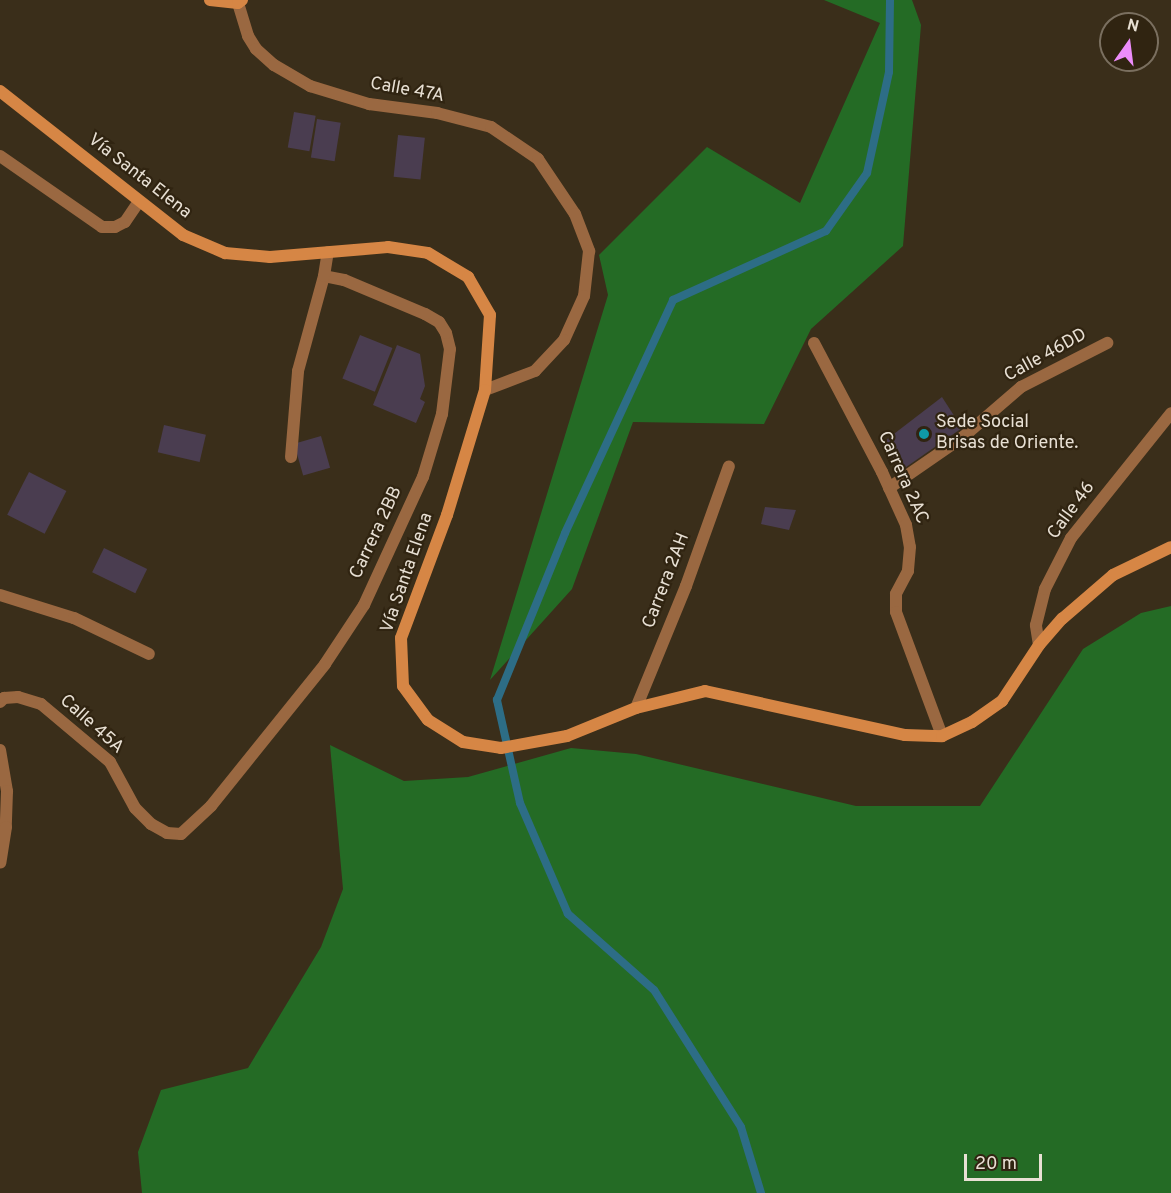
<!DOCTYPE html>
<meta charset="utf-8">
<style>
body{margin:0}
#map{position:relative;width:1171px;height:1193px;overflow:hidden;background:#3a2e1a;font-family:Overpass,sans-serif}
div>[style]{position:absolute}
.forest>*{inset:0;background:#246b25}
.stream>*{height:8px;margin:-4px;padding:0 4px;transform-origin:4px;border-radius:4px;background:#2d6d86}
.building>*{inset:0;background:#4a3d50;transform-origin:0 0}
.street>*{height:12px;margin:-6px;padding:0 6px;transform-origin:6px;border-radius:6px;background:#9a6841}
.secondary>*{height:12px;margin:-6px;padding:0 6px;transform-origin:6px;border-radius:6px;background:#d68645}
.dots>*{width:16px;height:16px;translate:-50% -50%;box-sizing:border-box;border:3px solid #302411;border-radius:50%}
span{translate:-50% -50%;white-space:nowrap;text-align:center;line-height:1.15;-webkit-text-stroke:4.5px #302411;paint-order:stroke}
.street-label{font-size:18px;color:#e8e0d4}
.poi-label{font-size:18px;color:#e8e0d4}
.left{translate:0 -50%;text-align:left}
.north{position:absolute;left:1099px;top:12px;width:60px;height:60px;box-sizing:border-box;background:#302411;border:2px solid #7a6f5f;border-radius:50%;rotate:14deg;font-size:16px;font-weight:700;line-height:24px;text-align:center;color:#e8e0d4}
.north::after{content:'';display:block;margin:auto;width:21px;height:27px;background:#ec8cfa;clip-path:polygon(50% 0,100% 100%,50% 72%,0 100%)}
.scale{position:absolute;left:964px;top:1154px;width:78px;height:27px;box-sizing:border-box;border:3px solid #e8e0d4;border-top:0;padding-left:8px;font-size:18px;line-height:21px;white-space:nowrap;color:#e8e0d4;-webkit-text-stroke:4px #302411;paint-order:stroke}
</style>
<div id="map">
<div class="forest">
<div style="clip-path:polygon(824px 0,912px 0,921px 25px,903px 246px,811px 329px,764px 424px,633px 422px,572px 589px,490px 680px,608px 295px,599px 255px,707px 147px,800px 203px,880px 23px)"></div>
<div style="clip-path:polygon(1171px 606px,1171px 1193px,142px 1193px,138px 1152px,161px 1090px,248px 1068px,321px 947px,343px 889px,330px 745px,404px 781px,468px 777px,571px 748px,636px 754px,856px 806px,980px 806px,1083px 649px,1141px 613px)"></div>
</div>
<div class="stream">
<div style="left:761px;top:1193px;width:69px;rotate:-106.9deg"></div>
<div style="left:741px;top:1127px;width:162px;rotate:-122.4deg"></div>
<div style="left:654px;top:990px;width:115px;rotate:-138.5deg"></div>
<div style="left:568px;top:914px;width:121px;rotate:-113.4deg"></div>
<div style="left:520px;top:803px;width:106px;rotate:-102.6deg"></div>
<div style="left:497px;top:700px;width:180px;rotate:-67.8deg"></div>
<div style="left:565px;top:533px;width:257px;rotate:-65.1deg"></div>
<div style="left:673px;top:300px;width:168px;rotate:-24.3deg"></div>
<div style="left:826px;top:231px;width:71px;rotate:-54.7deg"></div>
<div style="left:867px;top:173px;width:103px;rotate:-77.7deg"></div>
<div style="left:889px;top:72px;width:72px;rotate:-89.2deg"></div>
</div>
<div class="building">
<div style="left:294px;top:112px;width:22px;height:36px;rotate:10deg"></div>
<div style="left:317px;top:119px;width:24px;height:39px;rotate:9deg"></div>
<div style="left:398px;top:135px;width:27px;height:42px;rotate:6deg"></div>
<div style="left:360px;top:335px;width:35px;height:47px;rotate:22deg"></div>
<div style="clip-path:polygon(397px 345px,420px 354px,425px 386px,420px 399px,425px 402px,416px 423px,373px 405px)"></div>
<div style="clip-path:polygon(942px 397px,962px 428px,899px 472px,886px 440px)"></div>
<div style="left:164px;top:425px;width:43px;height:28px;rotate:13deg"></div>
<div style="left:321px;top:436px;width:33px;height:28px;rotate:74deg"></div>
<div style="left:29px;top:472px;width:42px;height:48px;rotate:27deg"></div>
<div style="clip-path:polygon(765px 507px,796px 510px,789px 530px,761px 524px)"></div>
<div style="left:104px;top:548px;width:48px;height:27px;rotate:26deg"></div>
</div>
<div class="street">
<div style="left:238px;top:3px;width:34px;rotate:73deg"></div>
<div style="left:248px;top:36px;width:15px;rotate:58deg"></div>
<div style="left:256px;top:49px;width:24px;rotate:42deg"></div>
<div style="left:274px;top:65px;width:42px;rotate:30.3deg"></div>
<div style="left:310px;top:86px;width:62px;rotate:17deg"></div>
<div style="left:369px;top:104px;width:69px;rotate:7.5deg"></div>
<div style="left:437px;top:113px;width:56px;rotate:14.5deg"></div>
<div style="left:491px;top:127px;width:57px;rotate:34.2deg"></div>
<div style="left:538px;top:159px;width:66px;rotate:56.1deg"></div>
<div style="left:575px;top:214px;width:40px;rotate:69deg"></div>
<div style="left:589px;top:251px;width:45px;rotate:96.3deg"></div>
<div style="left:584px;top:296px;width:48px;rotate:114.4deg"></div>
<div style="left:564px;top:340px;width:42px;rotate:133.1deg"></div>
<div style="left:535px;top:371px;width:53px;rotate:159.2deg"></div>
<div style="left:0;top:156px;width:124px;rotate:34.8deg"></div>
<div style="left:102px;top:227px;width:13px"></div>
<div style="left:115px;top:227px;width:11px;rotate:-27deg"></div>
<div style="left:125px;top:222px;width:25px;rotate:-56deg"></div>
<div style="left:814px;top:343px;width:146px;rotate:62.2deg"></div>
<div style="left:882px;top:472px;width:58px;rotate:65.6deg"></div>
<div style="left:906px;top:525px;width:22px;rotate:80deg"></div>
<div style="left:910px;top:547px;width:24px;rotate:95deg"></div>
<div style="left:908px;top:571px;width:26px;rotate:118deg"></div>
<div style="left:896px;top:594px;width:18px;rotate:90deg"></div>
<div style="left:896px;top:612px;width:132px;rotate:69.6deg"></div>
<div style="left:291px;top:457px;width:86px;rotate:-85.3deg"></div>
<div style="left:298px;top:371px;width:98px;rotate:-74.7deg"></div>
<div style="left:889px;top:488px;width:90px;rotate:-34.6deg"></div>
<div style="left:963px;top:437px;width:77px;rotate:-40.8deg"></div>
<div style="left:1021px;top:387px;width:97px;rotate:-27.1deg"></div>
<div style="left:0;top:595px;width:77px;rotate:17.3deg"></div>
<div style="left:74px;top:618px;width:83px;rotate:25.6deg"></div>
<div style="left:1039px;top:645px;width:20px;rotate:-99deg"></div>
<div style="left:1036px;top:625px;width:37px;rotate:-76deg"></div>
<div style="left:1045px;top:589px;width:57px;rotate:-63deg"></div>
<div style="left:1071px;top:538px;width:160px;rotate:-51.3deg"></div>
<div style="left:0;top:702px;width:6px;rotate:-45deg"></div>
<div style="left:4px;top:698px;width:14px;rotate:-4deg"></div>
<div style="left:18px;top:697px;width:24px;rotate:17deg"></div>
<div style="left:41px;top:704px;width:90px;rotate:40deg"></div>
<div style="left:110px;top:762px;width:52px;rotate:61.5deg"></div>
<div style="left:135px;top:808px;width:23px;rotate:45deg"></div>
<div style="left:151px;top:824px;width:18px;rotate:29deg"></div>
<div style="left:167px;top:833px;width:14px;rotate:4deg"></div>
<div style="left:181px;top:834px;width:41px;rotate:-43deg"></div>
<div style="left:211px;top:806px;width:182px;rotate:-51.2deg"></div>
<div style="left:325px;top:664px;width:71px;rotate:-56.5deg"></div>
<div style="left:364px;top:605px;width:141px;rotate:-65.3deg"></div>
<div style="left:423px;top:477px;width:66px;rotate:-73.2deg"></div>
<div style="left:442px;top:414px;width:65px;rotate:-83deg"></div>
<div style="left:450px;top:349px;width:16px;rotate:-104deg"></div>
<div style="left:446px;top:333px;width:13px;rotate:-122deg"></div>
<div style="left:439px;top:322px;width:16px;rotate:-150deg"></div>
<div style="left:425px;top:314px;width:88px;rotate:-157.2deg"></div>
<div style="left:344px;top:280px;width:20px;rotate:-169deg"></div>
<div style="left:324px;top:276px;width:24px;rotate:-81deg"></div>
<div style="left:636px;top:708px;width:132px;rotate:-67.7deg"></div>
<div style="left:686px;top:586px;width:127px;rotate:-70.3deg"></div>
<div style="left:0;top:750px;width:42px;rotate:80.3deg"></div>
<div style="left:7px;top:791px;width:36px;rotate:92deg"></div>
<div style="left:6px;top:827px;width:36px;rotate:99deg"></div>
</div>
<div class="secondary">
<div style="left:210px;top:0;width:28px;rotate:6deg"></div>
<div style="left:238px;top:3px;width:5px;rotate:-37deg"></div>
<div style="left:0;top:91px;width:233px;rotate:38.2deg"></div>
<div style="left:183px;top:235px;width:46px;rotate:23.2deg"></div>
<div style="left:225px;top:253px;width:45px;rotate:5.1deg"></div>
<div style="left:270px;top:257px;width:118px;rotate:-4.8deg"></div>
<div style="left:388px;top:247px;width:40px;rotate:8.5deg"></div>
<div style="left:428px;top:253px;width:47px;rotate:31deg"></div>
<div style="left:468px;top:277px;width:44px;rotate:59.9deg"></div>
<div style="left:490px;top:315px;width:75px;rotate:93.8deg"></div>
<div style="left:485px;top:390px;width:131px;rotate:106.9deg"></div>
<div style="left:447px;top:515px;width:131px;rotate:110.5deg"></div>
<div style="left:401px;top:638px;width:48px;rotate:87.6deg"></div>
<div style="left:403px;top:686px;width:42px;rotate:53.7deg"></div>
<div style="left:428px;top:720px;width:41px;rotate:32.2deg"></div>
<div style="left:463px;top:742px;width:38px;rotate:9deg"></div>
<div style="left:501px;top:748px;width:67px;rotate:-10.3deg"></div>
<div style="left:567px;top:736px;width:74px;rotate:-22.1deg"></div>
<div style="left:636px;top:708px;width:71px;rotate:-13.8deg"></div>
<div style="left:705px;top:691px;width:205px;rotate:12.4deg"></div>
<div style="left:905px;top:735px;width:37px;rotate:2deg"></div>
<div style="left:942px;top:736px;width:33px;rotate:-25deg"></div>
<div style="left:972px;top:722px;width:37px;rotate:-35deg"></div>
<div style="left:1002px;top:701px;width:67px;rotate:-56.5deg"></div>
<div style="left:1039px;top:645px;width:35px;rotate:-49deg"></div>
<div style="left:1062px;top:619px;width:67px;rotate:-40.8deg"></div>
<div style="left:1113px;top:575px;width:64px;rotate:-25.8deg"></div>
</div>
<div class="dots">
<div style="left:924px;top:434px;background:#0f9aa8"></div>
</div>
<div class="street-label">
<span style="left:407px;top:91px;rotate:10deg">Calle 47A</span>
<span style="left:139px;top:177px;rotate:38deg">Vía Santa Elena</span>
<span style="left:1046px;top:356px;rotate:-29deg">Calle 46DD</span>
<span style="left:902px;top:478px;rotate:66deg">Carrera 2AC</span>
<span style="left:1072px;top:511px;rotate:-54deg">Calle 46</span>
<span style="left:377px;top:533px;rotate:-65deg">Carrera 2BB</span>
<span style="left:408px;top:573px;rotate:-71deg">Vía Santa Elena</span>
<span style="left:667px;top:581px;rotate:-69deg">Carrera 2AH</span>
<span style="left:91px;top:725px;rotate:42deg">Calle 45A</span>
</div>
<div class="poi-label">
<span class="left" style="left:936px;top:434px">Sede Social<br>Brisas de Oriente.</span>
</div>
<div class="north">N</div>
<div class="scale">20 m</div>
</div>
